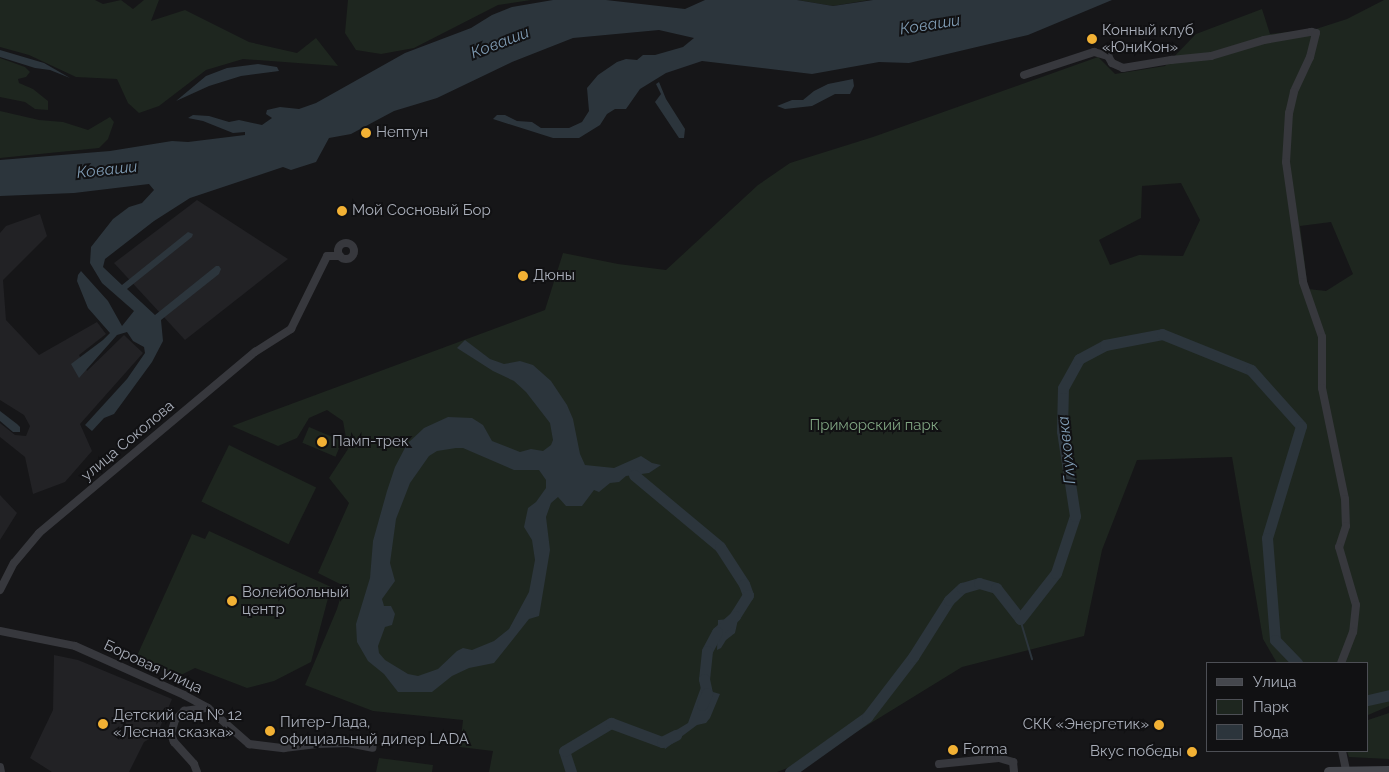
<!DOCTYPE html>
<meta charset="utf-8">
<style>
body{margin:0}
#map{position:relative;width:1389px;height:772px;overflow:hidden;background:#161618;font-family:Raleway,sans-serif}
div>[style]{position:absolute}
.built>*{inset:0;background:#222225}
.green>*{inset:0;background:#1e261f;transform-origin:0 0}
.water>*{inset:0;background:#2c353c}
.stream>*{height:2px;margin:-1px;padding:0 1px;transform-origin:1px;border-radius:1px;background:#2c353c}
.river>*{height:11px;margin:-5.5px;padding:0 5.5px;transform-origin:5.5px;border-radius:5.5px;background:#2c353c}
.minor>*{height:8px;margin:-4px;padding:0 4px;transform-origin:4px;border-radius:4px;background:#37383d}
.minor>.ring{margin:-4px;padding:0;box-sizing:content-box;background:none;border:8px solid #37383d;border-radius:50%}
.secondary>*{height:10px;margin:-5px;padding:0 5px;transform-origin:5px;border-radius:5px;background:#45474d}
.dots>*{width:14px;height:14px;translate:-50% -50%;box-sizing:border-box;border:2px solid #111113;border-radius:50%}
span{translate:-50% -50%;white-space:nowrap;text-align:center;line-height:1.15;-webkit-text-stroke:4px #111113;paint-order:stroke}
.poi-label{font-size:15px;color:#a8adb8}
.left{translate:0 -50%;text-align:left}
.right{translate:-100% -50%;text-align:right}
.park-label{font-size:15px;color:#7fa381}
.street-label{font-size:15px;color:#a8adb8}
.water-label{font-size:16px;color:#7f9bb3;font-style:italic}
.legend{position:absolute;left:1206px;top:662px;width:162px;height:90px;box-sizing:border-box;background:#111113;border:1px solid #4d4f55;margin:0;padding:6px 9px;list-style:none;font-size:15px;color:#a8adb8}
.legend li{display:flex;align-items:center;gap:10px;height:25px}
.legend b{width:25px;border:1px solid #4d4f55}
</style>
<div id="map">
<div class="built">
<div style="clip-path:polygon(197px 200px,288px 259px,185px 340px,114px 263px)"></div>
<div style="clip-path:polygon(40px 214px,47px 236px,3px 280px,6px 320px,39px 355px,97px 322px,106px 334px,79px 355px,87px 371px,124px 335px,143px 353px,80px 424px,92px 451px,65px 482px,33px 494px,25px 457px,0 437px,0 423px,15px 435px,26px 436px,30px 426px,24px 415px,0 400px,0 233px,6px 226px)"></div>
<div style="clip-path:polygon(0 495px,17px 513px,0 540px)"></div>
<div style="clip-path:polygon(54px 655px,78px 660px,172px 699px,155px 739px,149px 739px,144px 742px,129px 772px,52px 772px,30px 758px,53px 710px)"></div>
</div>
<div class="green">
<div style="clip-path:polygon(0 0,95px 0,103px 4px,121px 0,133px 9px,144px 0,159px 0,151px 21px,185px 10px,249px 42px,297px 53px,316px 38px,338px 66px,243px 59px,206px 70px,159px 106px,139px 113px,128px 103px,117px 79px,76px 77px,29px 55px,0 47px)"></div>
<div style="clip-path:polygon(348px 0,531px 0,498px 5px,414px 48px,381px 54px,356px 50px,345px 33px)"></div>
<div style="clip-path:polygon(797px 0,869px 0,833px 6px)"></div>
<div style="clip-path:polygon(evenodd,1384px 0,1389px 0,1389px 706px,1368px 715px,1368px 663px,1277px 663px,1263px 639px,1232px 457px,1137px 460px,1102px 550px,1084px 636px,962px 667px,814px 758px,777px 772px,489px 772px,493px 751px,460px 747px,463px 720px,373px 711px,305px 685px,337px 609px,344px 586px,318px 573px,349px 503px,329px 478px,348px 449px,343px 421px,327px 410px,309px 418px,297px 438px,278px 446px,232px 426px,545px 310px,563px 253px,618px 264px,666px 270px,758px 185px,790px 163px,873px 137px,1098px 57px,1115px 74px,1165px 66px,1196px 34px,1262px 9px,1270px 34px,1316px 29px,1347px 19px,1384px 0,1181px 183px,1200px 220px,1183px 256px,1139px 255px,1110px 265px,1099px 240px,1141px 218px,1142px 186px,1181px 183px,1384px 0,1331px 222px,1353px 274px,1326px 291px,1308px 289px,1300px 226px,1331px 222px)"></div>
<div style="clip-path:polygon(0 58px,25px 67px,30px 72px,26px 77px,18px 79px,19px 83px,33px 89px,48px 101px,48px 110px,35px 109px,25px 102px,0 97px)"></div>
<div style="clip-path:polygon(0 111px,39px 120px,63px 122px,88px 130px,110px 117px,114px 122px,108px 139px,99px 148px,0 158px)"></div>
<div style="left:309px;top:427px;width:36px;height:17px;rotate:23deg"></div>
<div style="left:229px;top:445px;width:97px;height:63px;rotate:26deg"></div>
<div style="clip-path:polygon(209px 531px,331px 587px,311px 662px,274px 681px,247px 688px,195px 668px,179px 676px,136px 658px,192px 534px,205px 539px)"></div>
<div style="clip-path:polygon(1389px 713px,1389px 759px,1349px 757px,1347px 751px,1368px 751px,1368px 720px)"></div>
<div style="clip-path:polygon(379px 758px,433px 765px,432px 772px,376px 772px)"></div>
</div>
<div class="water">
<div style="clip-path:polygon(553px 0,606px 0,685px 9px,705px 0,797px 0,833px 6px,873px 0,1112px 0,1028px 35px,909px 63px,879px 62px,812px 74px,702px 61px,666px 73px,640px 89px,626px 109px,615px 109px,607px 114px,600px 125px,579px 138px,553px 138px,493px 119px,497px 115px,505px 115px,517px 121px,532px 122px,541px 128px,569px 128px,582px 122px,589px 111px,587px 88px,598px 75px,617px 62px,626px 59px,637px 60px,643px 55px,655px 55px,683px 47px,694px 38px,659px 30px,573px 38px,512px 62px,437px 98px,394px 111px,351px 134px,329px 138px,316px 162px,291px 170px,283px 167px,190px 198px,154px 221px,105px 259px,103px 267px,122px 285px,188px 232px,193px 234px,192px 237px,127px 289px,155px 315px,216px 266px,219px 266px,221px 269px,219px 274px,161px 320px,163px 341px,152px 362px,114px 414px,104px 418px,92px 431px,85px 425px,127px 379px,145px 353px,144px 347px,133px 341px,127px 332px,117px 335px,79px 378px,71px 364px,103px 340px,110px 333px,88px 308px,77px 281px,78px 275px,81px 271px,108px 301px,122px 326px,134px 311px,102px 283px,90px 263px,91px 247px,113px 219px,129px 207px,142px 203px,154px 190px,149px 184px,74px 193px,0 196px,0 160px,110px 151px,172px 141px,188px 142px,245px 135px,245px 132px,233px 133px,203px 121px,188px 118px,193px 115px,209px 116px,229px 122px,239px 120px,262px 125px,272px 118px,266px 114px,267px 110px,280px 107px,299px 109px,316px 103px,405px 53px,471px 28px,492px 15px,512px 7px)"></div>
<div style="clip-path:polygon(0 50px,44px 63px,70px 78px,50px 70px,35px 68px,0 57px)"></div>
<div style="clip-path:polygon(258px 64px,277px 67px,279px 71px,241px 76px,209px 86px,176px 101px,206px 76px,227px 68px)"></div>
<div style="clip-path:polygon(853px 79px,854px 86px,850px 94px,835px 94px,812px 106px,785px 109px,777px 106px,792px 100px,803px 100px,814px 91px,828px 84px)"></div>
<div style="clip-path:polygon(659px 82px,666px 99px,685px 129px,684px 138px,679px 138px,655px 102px,661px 94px,656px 84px)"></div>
<div style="clip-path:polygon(evenodd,465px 340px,490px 359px,504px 364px,520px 361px,533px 365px,551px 381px,567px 405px,573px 419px,580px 454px,585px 465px,614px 468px,641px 456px,652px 463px,661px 465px,649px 473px,626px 476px,619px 482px,610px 483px,599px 492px,594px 490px,582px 506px,566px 506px,558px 497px,551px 503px,546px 517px,550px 550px,539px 616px,529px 619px,494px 663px,469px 668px,452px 676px,432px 692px,398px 692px,384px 674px,368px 661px,357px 642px,356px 624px,370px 578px,373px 541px,387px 491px,395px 467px,407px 444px,424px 428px,448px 417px,472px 418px,483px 425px,492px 441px,520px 452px,531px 449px,543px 451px,551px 445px,553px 440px,550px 423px,526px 392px,514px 381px,493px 371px,457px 348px,465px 340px,456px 448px,463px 448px,514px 470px,539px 470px,546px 480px,546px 488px,536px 502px,528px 508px,524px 527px,532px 540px,535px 560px,529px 592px,509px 629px,494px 641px,472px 650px,463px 648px,457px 651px,438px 669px,418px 676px,408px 674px,385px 660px,379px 653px,378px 646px,385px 627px,392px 625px,395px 614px,391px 606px,384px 606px,382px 599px,395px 581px,390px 563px,396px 519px,410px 483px,429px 456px,437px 451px,456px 448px)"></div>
<div style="clip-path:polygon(0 411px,17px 424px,20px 427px,20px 432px,13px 432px,0 421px)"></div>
<div style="clip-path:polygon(751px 590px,754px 594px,739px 615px,735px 633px,726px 640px,721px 648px,717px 650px,718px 620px,730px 619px,732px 611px,742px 607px)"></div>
<div style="clip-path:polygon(704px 679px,707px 693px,713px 692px,720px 694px,710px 718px,706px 723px,697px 725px,665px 749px,662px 742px,665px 737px,688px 723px)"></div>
</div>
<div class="stream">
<div style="left:1020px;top:619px;width:42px;rotate:73.3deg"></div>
</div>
<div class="river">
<div style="left:634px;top:475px;width:112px;rotate:39.9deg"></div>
<div style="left:720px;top:547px;width:44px;rotate:57deg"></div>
<div style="left:744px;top:584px;width:12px;rotate:70deg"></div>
<div style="left:748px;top:595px;width:25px;rotate:122deg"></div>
<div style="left:735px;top:616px;width:24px;rotate:138deg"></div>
<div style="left:717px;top:632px;width:21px;rotate:118deg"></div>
<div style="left:707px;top:651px;width:28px;rotate:96deg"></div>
<div style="left:704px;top:679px;width:14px;rotate:78deg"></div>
<div style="left:707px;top:693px;width:13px;rotate:113deg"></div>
<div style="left:1368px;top:700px;width:22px;rotate:-13deg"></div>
<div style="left:571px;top:772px;width:22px;rotate:-108deg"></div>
<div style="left:564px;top:751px;width:55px;rotate:-30.8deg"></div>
<div style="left:611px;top:723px;width:54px;rotate:20.4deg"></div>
<div style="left:662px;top:742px;width:16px;rotate:-27deg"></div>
<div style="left:790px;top:772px;width:95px;rotate:-35.5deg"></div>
<div style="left:867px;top:717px;width:76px;rotate:-52.5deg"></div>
<div style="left:913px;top:657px;width:67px;rotate:-57.7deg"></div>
<div style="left:949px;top:600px;width:18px;rotate:-43deg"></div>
<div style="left:962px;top:588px;width:18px;rotate:-16deg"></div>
<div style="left:979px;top:583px;width:18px;rotate:16deg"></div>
<div style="left:996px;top:588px;width:39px;rotate:52deg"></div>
<div style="left:1020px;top:619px;width:58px;rotate:-52deg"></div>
<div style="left:1056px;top:573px;width:60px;rotate:-71.6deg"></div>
<div style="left:1075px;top:516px;width:86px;rotate:-98.7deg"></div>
<div style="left:1062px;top:431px;width:43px;rotate:-88.7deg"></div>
<div style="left:1063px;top:388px;width:33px;rotate:-61deg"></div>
<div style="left:1079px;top:359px;width:30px;rotate:-28deg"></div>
<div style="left:1105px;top:345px;width:58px;rotate:-10.9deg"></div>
<div style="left:1162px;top:334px;width:96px;rotate:22deg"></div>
<div style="left:1251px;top:370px;width:75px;rotate:48.2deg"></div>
<div style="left:1301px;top:426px;width:117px;rotate:106.9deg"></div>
<div style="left:1267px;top:538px;width:102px;rotate:85.5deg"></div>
<div style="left:1275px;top:640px;width:32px;rotate:46deg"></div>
</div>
<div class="minor">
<div style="left:1024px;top:75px;width:74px;rotate:-18.2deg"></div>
<div style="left:1094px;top:52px;width:15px;rotate:16deg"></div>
<div style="left:1108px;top:56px;width:8px;rotate:60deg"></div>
<div style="left:1112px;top:63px;width:12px;rotate:24deg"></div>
<div style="left:1123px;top:68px;width:49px;rotate:-9.5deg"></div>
<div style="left:1171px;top:60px;width:40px;rotate:-5.7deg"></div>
<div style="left:1211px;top:56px;width:55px;rotate:-16.8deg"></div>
<div style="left:1264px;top:40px;width:48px;rotate:-9.7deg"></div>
<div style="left:1311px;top:32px;width:5px;rotate:11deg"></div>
<div style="left:1316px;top:33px;width:25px;rotate:104deg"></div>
<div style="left:1310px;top:57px;width:38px;rotate:115deg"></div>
<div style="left:1294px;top:92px;width:22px;rotate:103deg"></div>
<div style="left:1289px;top:113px;width:49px;rotate:93.5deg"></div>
<div style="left:1286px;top:162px;width:121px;rotate:81.9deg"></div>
<div style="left:1303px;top:282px;width:58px;rotate:70.9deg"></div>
<div style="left:1322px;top:337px;width:51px;rotate:90deg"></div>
<div style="left:1322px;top:388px;width:113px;rotate:78.3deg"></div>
<div style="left:1345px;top:499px;width:27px;rotate:88deg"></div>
<div style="left:1346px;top:526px;width:22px;rotate:108deg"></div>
<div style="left:1339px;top:547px;width:60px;rotate:73.7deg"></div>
<div style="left:1356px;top:605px;width:27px;rotate:96deg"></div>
<div style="left:1353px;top:632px;width:33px;rotate:111deg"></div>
<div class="ring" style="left:338px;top:243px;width:8px;height:8px"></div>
<div style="left:0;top:590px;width:30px;rotate:-63deg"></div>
<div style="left:14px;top:563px;width:39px;rotate:-50deg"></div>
<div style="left:39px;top:533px;width:282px;rotate:-40deg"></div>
<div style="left:255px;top:352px;width:43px;rotate:-32.6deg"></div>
<div style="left:291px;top:329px;width:81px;rotate:-63.7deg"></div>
<div style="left:327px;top:256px;width:13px"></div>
<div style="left:0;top:631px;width:76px;rotate:11.3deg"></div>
<div style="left:75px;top:646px;width:120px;rotate:24.2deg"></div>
<div style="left:184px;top:695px;width:27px;rotate:28deg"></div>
<div style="left:208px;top:708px;width:55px;rotate:41.3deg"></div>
<div style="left:249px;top:744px;width:35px;rotate:7deg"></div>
<div style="left:284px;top:748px;width:33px;rotate:-7deg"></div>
<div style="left:317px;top:744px;width:31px;rotate:-2deg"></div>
<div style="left:348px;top:743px;width:25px;rotate:11deg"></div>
<div style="left:1342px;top:751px;width:19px;rotate:78deg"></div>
<div style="left:939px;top:764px;width:60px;rotate:-5.7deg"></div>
<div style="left:999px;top:758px;width:15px;rotate:16deg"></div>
<div style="left:1013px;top:762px;width:10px;rotate:84deg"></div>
<div style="left:0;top:767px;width:5px;rotate:79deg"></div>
<div style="left:197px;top:772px;width:9px;rotate:-111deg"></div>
<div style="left:194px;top:764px;width:30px;rotate:-132deg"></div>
<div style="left:174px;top:742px;width:9px;rotate:-111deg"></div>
<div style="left:171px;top:734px;width:15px;rotate:-74deg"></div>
<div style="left:175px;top:720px;width:13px;rotate:-45deg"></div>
<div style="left:184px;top:711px;width:22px;rotate:-8deg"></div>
</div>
<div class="secondary">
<div style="left:1329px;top:772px;width:60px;rotate:-1deg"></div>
</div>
<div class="dots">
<div style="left:1092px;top:39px;background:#f2b134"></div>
<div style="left:366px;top:133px;background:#f2b134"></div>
<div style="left:342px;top:211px;background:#f2b134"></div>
<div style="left:523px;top:276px;background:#f2b134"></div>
<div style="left:322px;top:442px;background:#f2b134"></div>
<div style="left:232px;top:601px;background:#f2b134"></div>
<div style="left:103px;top:724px;background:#f2b134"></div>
<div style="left:1159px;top:725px;background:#f2b134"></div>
<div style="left:270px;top:731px;background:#f2b134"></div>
<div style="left:953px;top:750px;background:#f2b134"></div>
<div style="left:1192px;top:752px;background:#f2b134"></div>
</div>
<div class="poi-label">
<span class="left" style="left:1102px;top:39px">Конный клуб<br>«ЮниКон»</span>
<span class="left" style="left:376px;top:133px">Нептун</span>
<span class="left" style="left:352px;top:211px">Мой Сосновый Бор</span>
<span class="left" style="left:533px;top:276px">Дюны</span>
<span class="left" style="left:332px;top:442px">Памп-трек</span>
<span class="left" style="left:242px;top:601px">Волейбольный<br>центр</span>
<span class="left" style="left:113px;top:724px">Детский сад № 12<br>«Лесная сказка»</span>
<span class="left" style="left:280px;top:731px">Питер-Лада,<br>официальный дилер LADA</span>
<span class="right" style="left:1149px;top:725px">СКК «Энергетик»</span>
<span class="left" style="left:963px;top:750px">Forma</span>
<span class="right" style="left:1182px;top:752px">Вкус победы</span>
</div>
<div class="park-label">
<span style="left:874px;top:426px">Приморский парк</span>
</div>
<div class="street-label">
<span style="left:128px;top:441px;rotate:-40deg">улица Соколова</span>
<span style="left:153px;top:667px;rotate:25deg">Боровая улица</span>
</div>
<div class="water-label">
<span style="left:930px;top:25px;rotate:-9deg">Коваши</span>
<span style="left:500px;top:43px;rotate:-21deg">Коваши</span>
<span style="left:107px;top:170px;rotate:-6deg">Коваши</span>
<span style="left:1067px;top:450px;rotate:-96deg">Глуховка</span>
</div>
<ul class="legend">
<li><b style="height:6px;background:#45474d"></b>Улица</li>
<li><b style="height:14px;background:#1e261f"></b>Парк</li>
<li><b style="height:14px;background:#2c353c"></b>Вода</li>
</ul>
</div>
